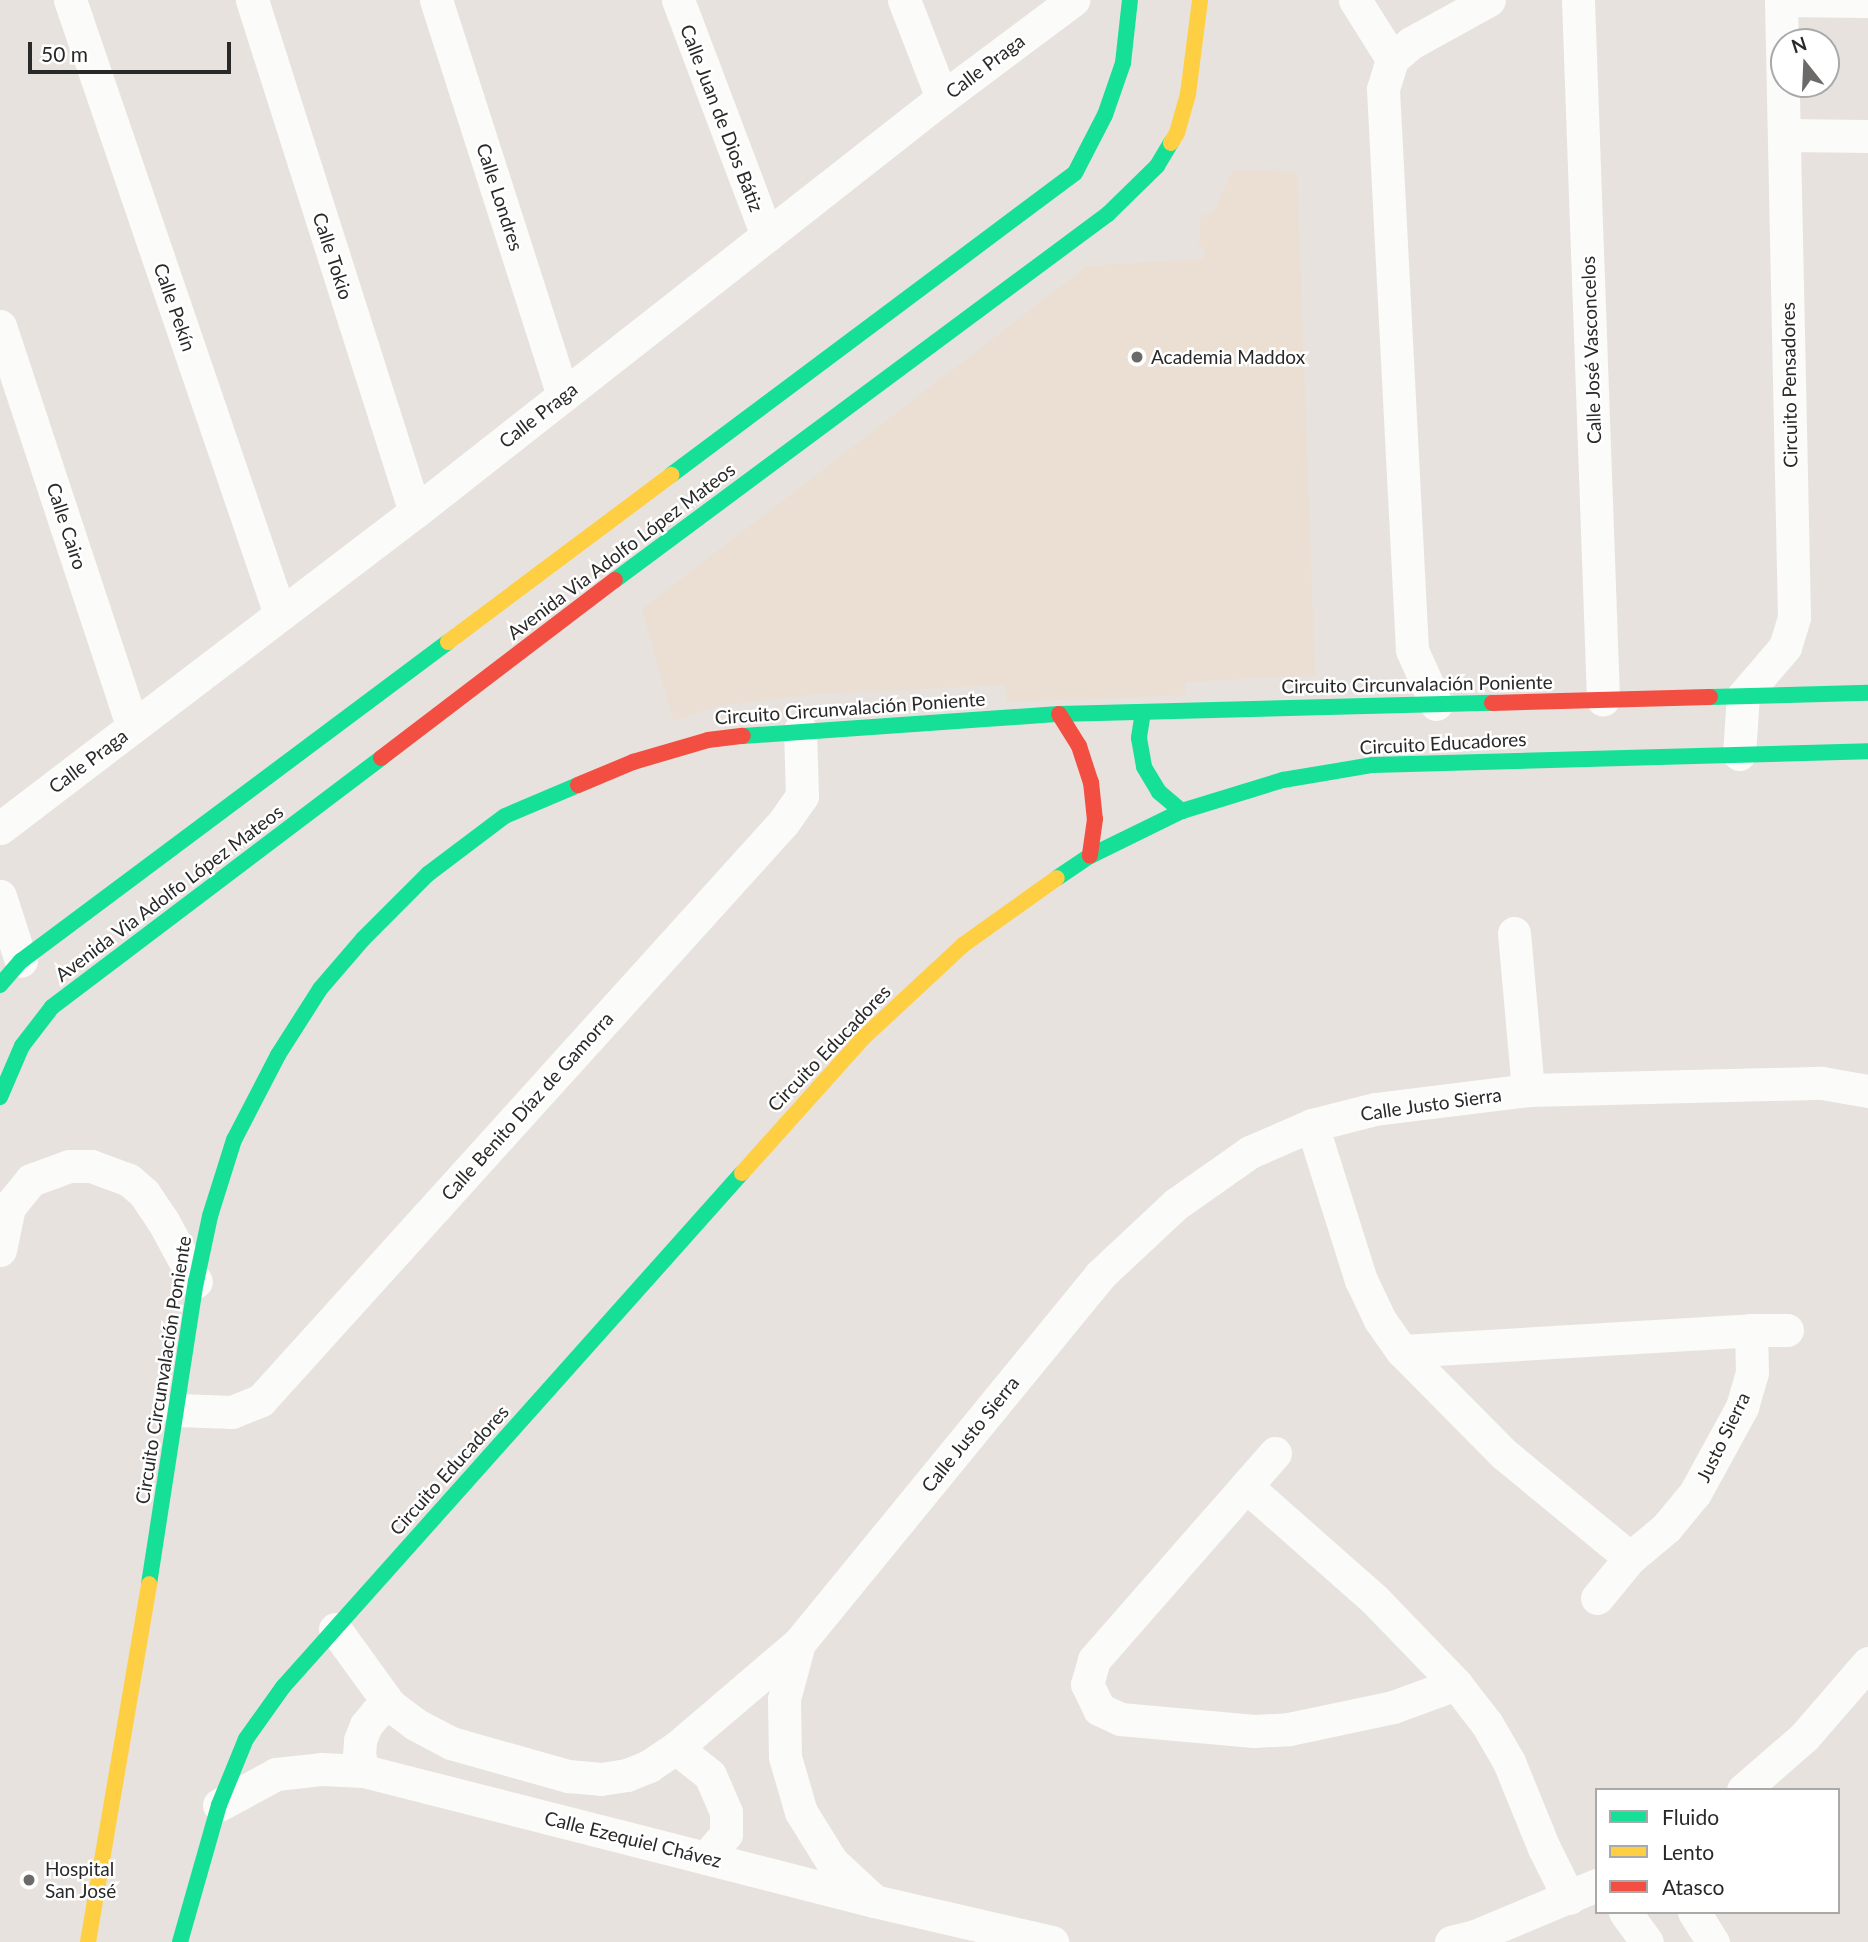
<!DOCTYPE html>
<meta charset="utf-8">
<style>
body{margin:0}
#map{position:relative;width:1868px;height:1942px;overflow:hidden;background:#e7e2de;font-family:Lato,sans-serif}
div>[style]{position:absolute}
.education>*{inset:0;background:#eadfd2}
.street>*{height:33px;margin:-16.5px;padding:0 16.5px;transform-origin:16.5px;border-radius:16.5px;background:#fbfbfa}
.fast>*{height:16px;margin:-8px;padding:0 8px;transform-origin:8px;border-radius:8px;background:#16e098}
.slow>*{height:16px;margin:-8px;padding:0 8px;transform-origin:8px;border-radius:8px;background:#ffcf43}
.jam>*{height:16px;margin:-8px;padding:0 8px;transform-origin:8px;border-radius:8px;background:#f24e42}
.dots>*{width:19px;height:19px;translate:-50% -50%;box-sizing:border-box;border:4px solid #fff;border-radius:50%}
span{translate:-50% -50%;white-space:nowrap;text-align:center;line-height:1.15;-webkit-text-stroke:5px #fff;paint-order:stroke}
.street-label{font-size:19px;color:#292929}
.poi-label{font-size:19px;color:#292929}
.left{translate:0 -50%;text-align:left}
.legend{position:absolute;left:1595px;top:1788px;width:245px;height:126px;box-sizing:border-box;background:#fff;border:2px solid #a9a9a9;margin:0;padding:9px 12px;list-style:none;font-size:21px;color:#292929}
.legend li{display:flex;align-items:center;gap:14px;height:35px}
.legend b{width:35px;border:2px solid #a9a9a9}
.north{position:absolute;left:1770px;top:28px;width:70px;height:70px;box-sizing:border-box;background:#fff;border:2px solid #a9a9a9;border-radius:50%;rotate:342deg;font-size:19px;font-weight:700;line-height:28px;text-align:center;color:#292929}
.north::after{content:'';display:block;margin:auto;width:24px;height:32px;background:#6c6a68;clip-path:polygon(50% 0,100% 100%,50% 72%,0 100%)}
.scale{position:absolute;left:28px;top:42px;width:203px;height:32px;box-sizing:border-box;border:4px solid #292929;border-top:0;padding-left:9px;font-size:21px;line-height:24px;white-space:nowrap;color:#292929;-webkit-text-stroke:5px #fff;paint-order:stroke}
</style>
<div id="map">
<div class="education">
<div style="clip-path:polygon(1233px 169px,1297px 172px,1315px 675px,1186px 682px,1185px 695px,1007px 702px,1005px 685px,814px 694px,718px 706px,673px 721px,642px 609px,1087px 266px,1203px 259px,1204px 247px,1199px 247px,1201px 216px,1214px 212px)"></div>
</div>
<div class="street">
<div style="left:70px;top:0;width:649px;rotate:71.12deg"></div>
<div style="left:252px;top:0;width:537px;rotate:72.34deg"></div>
<div style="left:436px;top:0;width:415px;rotate:72.2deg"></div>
<div style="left:678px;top:0;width:252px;rotate:69.3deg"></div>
<div style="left:904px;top:0;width:105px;rotate:68.8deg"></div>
<div style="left:1355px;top:0;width:70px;rotate:57.9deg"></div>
<div style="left:1578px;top:0;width:700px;rotate:87.95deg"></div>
<div style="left:1781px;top:0;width:87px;rotate:0.7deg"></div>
<div style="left:1785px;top:135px;width:83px;rotate:0.7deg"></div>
<div style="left:0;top:326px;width:422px;rotate:71.7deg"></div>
<div style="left:1436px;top:704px;width:59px;rotate:-114deg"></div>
<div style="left:1412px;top:650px;width:562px;rotate:-92.96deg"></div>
<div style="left:1383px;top:89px;width:31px;rotate:-73deg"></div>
<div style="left:1392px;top:59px;width:25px;rotate:-40deg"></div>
<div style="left:1411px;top:43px;width:89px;rotate:-28.9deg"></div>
<div style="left:1739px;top:754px;width:58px;rotate:-86.1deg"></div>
<div style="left:1743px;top:696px;width:65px;rotate:-49.4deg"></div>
<div style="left:1785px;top:647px;width:31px;rotate:-73deg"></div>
<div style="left:1794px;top:617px;width:617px;rotate:-91.21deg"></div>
<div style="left:0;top:828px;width:522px;rotate:-37.29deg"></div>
<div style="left:415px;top:512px;width:670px;rotate:-38.15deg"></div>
<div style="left:942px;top:98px;width:164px;rotate:-36.8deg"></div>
<div style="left:0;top:896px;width:68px;rotate:72.1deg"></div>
<div style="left:1514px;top:933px;width:158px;rotate:84.9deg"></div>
<div style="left:1312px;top:1125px;width:163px;rotate:72.5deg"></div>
<div style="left:1361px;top:1280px;width:44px;rotate:64.6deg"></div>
<div style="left:1380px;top:1320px;width:38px;rotate:55deg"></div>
<div style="left:1402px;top:1351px;width:145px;rotate:45.3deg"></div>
<div style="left:1504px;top:1454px;width:163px;rotate:39.5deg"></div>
<div style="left:0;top:1250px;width:44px;rotate:-78.2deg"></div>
<div style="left:9px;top:1207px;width:35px;rotate:-51deg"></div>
<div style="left:31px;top:1180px;width:40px;rotate:-20.2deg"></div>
<div style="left:69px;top:1166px;width:22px"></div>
<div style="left:91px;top:1166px;width:40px;rotate:20.2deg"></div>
<div style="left:129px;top:1180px;width:20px;rotate:41deg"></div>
<div style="left:144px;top:1193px;width:34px;rotate:56deg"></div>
<div style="left:163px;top:1221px;width:69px;rotate:61.6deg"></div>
<div style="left:1402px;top:1351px;width:350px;rotate:-3.4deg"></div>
<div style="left:1751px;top:1330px;width:36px"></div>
<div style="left:178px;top:1410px;width:54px;rotate:2.1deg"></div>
<div style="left:232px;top:1412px;width:31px;rotate:-22deg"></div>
<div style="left:261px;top:1400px;width:778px;rotate:-47.87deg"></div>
<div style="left:783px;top:823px;width:33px;rotate:-55deg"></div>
<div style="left:802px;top:796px;width:66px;rotate:-91.7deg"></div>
<div style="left:1275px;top:1453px;width:275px;rotate:131.2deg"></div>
<div style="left:1094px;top:1660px;width:25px;rotate:106deg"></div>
<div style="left:1087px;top:1684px;width:28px;rotate:64deg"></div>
<div style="left:1099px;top:1709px;width:23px;rotate:25deg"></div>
<div style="left:1120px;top:1719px;width:135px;rotate:5.1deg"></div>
<div style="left:1254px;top:1731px;width:35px;rotate:-3deg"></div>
<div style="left:1289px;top:1729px;width:106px;rotate:-11.9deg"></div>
<div style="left:1393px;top:1707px;width:67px;rotate:-20.1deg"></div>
<div style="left:1247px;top:1487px;width:171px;rotate:41.4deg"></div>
<div style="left:1375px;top:1600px;width:117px;rotate:46deg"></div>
<div style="left:1456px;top:1684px;width:51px;rotate:52.2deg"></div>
<div style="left:1487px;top:1724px;width:44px;rotate:59.9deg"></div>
<div style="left:1509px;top:1762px;width:93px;rotate:67.9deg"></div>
<div style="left:1544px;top:1848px;width:56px;rotate:63.4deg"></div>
<div style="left:1597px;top:1598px;width:52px;rotate:-50.5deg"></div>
<div style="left:1630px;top:1558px;width:47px;rotate:-39.8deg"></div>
<div style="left:1666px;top:1528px;width:45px;rotate:-50.4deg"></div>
<div style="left:1695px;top:1493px;width:98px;rotate:-61.3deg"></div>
<div style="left:1742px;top:1407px;width:35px;rotate:-74deg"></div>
<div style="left:1752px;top:1373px;width:43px;rotate:-91.3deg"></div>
<div style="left:335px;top:1629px;width:94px;rotate:54.1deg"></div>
<div style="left:390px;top:1705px;width:31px;rotate:37deg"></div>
<div style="left:415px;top:1724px;width:41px;rotate:27.8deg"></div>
<div style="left:451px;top:1743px;width:122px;rotate:15.8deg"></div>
<div style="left:568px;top:1776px;width:33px;rotate:5deg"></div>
<div style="left:601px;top:1779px;width:26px;rotate:-9deg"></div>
<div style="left:627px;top:1775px;width:24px;rotate:-22deg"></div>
<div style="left:649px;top:1766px;width:32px;rotate:-34deg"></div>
<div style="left:676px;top:1748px;width:162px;rotate:-40.5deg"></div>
<div style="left:799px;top:1643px;width:475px;rotate:-50.7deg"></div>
<div style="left:1100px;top:1275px;width:104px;rotate:-43.1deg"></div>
<div style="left:1176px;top:1204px;width:90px;rotate:-35.1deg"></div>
<div style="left:1250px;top:1152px;width:68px;rotate:-23.5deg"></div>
<div style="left:1312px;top:1125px;width:65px;rotate:-14.3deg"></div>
<div style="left:1375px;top:1109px;width:154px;rotate:-7.1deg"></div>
<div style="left:1528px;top:1090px;width:294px;rotate:-1.4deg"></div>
<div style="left:1822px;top:1083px;width:47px;rotate:9.9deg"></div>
<div style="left:799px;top:1643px;width:58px;rotate:105deg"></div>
<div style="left:784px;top:1699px;width:58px;rotate:89deg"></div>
<div style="left:785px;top:1757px;width:57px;rotate:73.8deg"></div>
<div style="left:801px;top:1812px;width:59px;rotate:58.2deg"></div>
<div style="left:832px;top:1862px;width:53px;rotate:42.7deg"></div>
<div style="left:676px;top:1748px;width:43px;rotate:38.5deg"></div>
<div style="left:710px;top:1775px;width:40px;rotate:66.6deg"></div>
<div style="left:726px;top:1812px;width:22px;rotate:90deg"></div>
<div style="left:726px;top:1834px;width:31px;rotate:130deg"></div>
<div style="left:364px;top:1771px;width:16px;rotate:-108deg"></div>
<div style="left:359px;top:1756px;width:16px;rotate:-86deg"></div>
<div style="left:360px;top:1740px;width:16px;rotate:-68deg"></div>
<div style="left:366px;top:1725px;width:16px;rotate:-50deg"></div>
<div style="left:376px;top:1713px;width:16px;rotate:-30deg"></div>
<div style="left:1743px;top:1790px;width:81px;rotate:-41deg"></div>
<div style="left:1804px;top:1737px;width:98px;rotate:-49.1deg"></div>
<div style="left:219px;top:1805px;width:65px;rotate:-28.5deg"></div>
<div style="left:276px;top:1774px;width:45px;rotate:-6.3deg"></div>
<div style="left:321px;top:1769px;width:43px;rotate:2.7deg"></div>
<div style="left:364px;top:1771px;width:526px;rotate:14.3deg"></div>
<div style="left:874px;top:1901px;width:183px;rotate:13deg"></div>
<div style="left:1625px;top:1912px;width:37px;rotate:54deg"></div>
<div style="left:1694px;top:1912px;width:36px;rotate:58deg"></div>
<div style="left:1451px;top:1942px;width:25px;rotate:-14deg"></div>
<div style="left:1475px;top:1936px;width:132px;rotate:-22.7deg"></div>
</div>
<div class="fast">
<div style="left:671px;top:475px;width:504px;rotate:-36.78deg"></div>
<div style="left:1075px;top:173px;width:65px;rotate:-62.7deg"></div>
<div style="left:1105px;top:115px;width:55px;rotate:-70.9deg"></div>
<div style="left:1123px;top:63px;width:63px;rotate:-83.7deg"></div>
<div style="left:615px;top:580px;width:614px;rotate:-36.59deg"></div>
<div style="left:1108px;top:214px;width:69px;rotate:-44.4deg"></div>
<div style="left:1157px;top:166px;width:27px;rotate:-59deg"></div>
<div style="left:1710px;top:697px;width:158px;rotate:-1.5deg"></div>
<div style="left:1143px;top:712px;width:26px;rotate:99deg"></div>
<div style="left:1139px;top:738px;width:29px;rotate:80deg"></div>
<div style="left:1144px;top:767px;width:29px;rotate:59deg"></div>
<div style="left:1159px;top:792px;width:30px;rotate:40deg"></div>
<div style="left:743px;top:736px;width:317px;rotate:-4deg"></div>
<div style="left:1059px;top:714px;width:433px;rotate:-1.5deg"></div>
<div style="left:1057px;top:878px;width:40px;rotate:-34deg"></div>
<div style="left:1090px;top:856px;width:102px;rotate:-26.1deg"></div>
<div style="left:1182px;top:811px;width:106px;rotate:-17.1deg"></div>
<div style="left:1283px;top:780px;width:91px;rotate:-9.5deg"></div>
<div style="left:1373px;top:765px;width:495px;rotate:-1.6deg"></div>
<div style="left:0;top:985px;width:32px;rotate:-49deg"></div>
<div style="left:21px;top:961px;width:533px;rotate:-36.76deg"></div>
<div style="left:0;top:1097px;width:56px;rotate:-66.7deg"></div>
<div style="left:22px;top:1046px;width:49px;rotate:-52.4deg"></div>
<div style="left:52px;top:1007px;width:413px;rotate:-37.1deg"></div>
<div style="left:149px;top:1584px;width:306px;rotate:-81.2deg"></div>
<div style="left:196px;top:1282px;width:67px;rotate:-78deg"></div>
<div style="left:210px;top:1216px;width:80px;rotate:-72.5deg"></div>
<div style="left:234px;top:1140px;width:96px;rotate:-62.6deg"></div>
<div style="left:278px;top:1055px;width:78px;rotate:-57.5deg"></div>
<div style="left:320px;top:989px;width:66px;rotate:-49.3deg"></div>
<div style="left:363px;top:939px;width:92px;rotate:-45deg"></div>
<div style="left:428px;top:874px;width:96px;rotate:-37deg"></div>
<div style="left:505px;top:816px;width:79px;rotate:-23deg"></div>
<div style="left:180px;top:1942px;width:142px;rotate:-74.1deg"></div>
<div style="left:219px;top:1805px;width:71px;rotate:-67.8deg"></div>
<div style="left:246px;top:1739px;width:64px;rotate:-54.6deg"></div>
<div style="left:283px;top:1687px;width:689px;rotate:-48.24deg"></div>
</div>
<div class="slow">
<div style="left:1171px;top:143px;width:12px;rotate:-59deg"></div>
<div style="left:1177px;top:133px;width:41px;rotate:-74.2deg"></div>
<div style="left:1188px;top:94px;width:95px;rotate:-82.7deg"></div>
<div style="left:448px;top:642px;width:279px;rotate:-36.8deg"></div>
<div style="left:742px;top:1173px;width:181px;rotate:-48.1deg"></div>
<div style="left:863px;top:1038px;width:137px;rotate:-42.9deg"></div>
<div style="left:963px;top:945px;width:115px;rotate:-35.5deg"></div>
<div style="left:88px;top:1942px;width:363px;rotate:-80.3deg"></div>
</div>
<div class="jam">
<div style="left:1492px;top:703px;width:218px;rotate:-1.6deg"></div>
<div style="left:1059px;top:714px;width:38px;rotate:58deg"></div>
<div style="left:1079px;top:746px;width:38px;rotate:72deg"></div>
<div style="left:1091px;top:782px;width:37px;rotate:84deg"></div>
<div style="left:1095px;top:819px;width:37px;rotate:98deg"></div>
<div style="left:381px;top:758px;width:294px;rotate:-37.3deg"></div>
<div style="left:578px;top:785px;width:60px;rotate:-22.7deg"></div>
<div style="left:633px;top:762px;width:78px;rotate:-16.3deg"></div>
<div style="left:708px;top:740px;width:35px;rotate:-7deg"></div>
</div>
<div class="dots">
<div style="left:1137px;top:357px;background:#6c6a68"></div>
<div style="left:29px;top:1880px;background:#6c6a68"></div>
</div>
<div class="street-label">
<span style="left:985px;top:66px;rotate:-37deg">Calle Praga</span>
<span style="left:722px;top:118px;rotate:69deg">Calle Juan de Dios Bátiz</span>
<span style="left:500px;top:197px;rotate:72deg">Calle Londres</span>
<span style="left:333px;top:256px;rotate:72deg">Calle Tokio</span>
<span style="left:175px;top:307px;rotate:71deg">Calle Pekín</span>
<span style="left:1591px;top:350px;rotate:-92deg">Calle José Vasconcelos</span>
<span style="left:1789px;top:385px;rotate:-91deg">Circuito Pensadores</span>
<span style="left:538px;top:415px;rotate:-38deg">Calle Praga</span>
<span style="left:67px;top:526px;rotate:72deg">Calle Cairo</span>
<span style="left:621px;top:551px;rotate:-37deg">Avenida Via Adolfo López Mateos</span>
<span style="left:1417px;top:684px;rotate:-1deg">Circuito Circunvalación Poniente</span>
<span style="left:850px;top:708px;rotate:-4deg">Circuito Circunvalación Poniente</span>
<span style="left:1443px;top:743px;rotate:-3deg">Circuito Educadores</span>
<span style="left:88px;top:761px;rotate:-37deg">Calle Praga</span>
<span style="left:169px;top:893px;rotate:-37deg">Avenida Via Adolfo López Mateos</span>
<span style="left:829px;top:1048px;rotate:-46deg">Circuito Educadores</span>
<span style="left:1431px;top:1104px;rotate:-8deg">Calle Justo Sierra</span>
<span style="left:527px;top:1106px;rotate:-48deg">Calle Benito Díaz de Gamorra</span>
<span style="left:163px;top:1370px;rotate:-81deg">Circuito Circunvalación Poniente</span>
<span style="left:970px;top:1434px;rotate:-51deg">Calle Justo Sierra</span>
<span style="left:1723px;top:1437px;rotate:-64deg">Justo Sierra</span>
<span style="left:449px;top:1470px;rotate:-48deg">Circuito Educadores</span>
<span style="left:633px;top:1839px;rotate:14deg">Calle Ezequiel Chávez</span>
</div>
<div class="poi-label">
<span class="left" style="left:1151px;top:357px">Academia Maddox</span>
<span class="left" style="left:45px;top:1880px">Hospital<br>San José</span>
</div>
<ul class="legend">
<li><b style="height:9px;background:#16e098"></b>Fluido</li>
<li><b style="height:9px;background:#ffcf43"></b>Lento</li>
<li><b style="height:9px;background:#f24e42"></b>Atasco</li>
</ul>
<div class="north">N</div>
<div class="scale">50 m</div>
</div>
